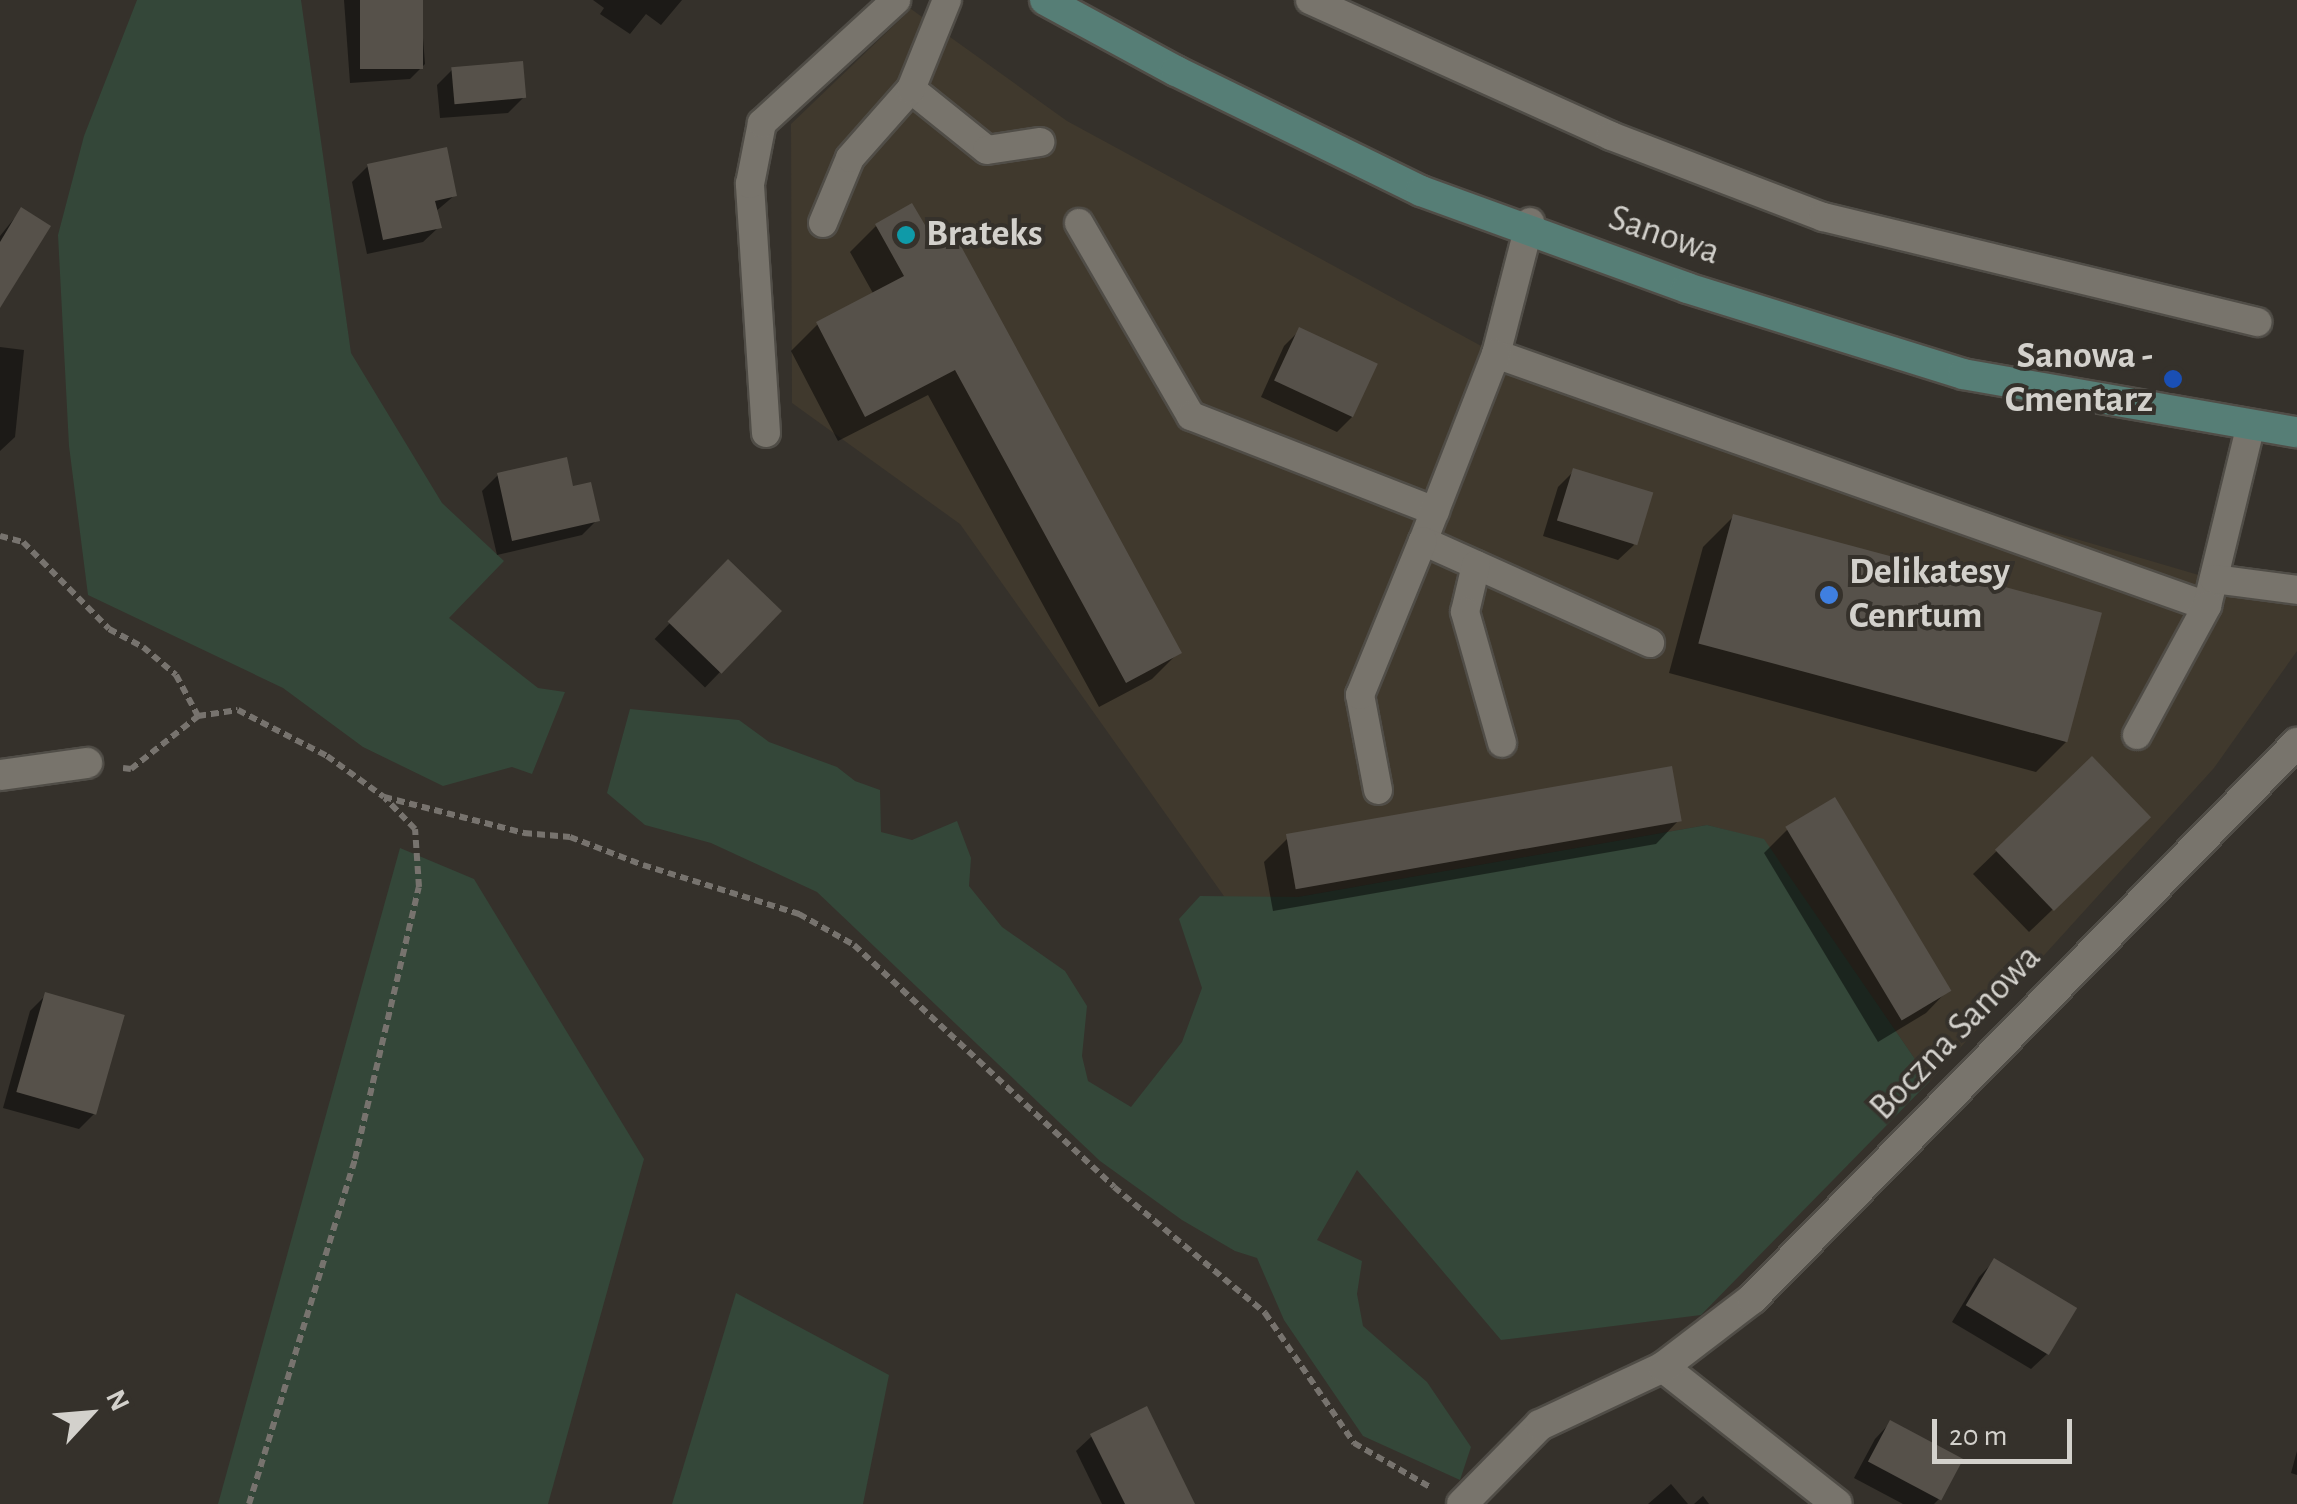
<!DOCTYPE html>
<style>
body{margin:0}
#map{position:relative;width:2297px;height:1504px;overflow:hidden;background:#35312b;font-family:"Alegreya Sans",sans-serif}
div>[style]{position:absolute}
.built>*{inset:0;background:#40392d}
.green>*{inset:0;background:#344739}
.shadow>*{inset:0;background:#0007;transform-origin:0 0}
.building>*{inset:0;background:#56514a;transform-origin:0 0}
.path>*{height:6px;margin-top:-3px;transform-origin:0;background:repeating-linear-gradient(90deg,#77736e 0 8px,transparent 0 13px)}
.roads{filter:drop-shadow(2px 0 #504d47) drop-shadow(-2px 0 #504d47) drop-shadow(0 2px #504d47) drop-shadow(0 -2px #504d47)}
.service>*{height:28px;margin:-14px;padding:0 14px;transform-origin:14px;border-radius:14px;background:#78746c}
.minor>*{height:30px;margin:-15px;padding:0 15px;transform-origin:15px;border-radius:15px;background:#78746c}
.secondary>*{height:30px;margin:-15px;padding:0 15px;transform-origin:15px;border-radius:15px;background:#567e76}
.dots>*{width:28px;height:28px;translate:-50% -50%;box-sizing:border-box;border:5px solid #35312b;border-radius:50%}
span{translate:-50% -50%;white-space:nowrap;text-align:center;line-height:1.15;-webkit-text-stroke:8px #35312b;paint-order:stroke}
.poi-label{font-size:38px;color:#d3d1cc;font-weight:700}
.left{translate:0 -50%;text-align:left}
.right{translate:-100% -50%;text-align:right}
.street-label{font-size:38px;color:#d3d1cc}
.north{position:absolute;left:40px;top:1364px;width:100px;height:100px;-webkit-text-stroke:8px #35312b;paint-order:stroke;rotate:64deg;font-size:28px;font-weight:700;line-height:40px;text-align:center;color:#d3d1cc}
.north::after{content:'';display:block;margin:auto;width:35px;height:45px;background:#d3d1cc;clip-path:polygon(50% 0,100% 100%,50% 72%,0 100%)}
.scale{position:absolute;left:1932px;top:1419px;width:140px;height:45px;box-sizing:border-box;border:5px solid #d3d1cc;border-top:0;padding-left:12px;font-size:30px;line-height:35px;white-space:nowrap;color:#d3d1cc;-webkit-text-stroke:8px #35312b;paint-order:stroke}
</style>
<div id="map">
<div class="built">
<div style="clip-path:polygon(911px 9px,1067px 121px,1553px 385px,2297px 604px,2297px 651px,2214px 768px,1930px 1081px,1764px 840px,1707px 825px,1298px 897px,1226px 899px,960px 524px,792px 403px,791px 124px)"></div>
</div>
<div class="green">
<div style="clip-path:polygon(137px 0,301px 0,351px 353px,442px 503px,504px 561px,449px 618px,538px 688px,565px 692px,532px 774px,512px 767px,443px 786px,363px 747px,283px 688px,88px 595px,69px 446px,58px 235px,84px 136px)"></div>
<div style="clip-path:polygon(630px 709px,739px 720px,769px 742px,837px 767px,855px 781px,880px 790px,881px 832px,912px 840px,957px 821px,971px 858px,969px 886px,1002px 927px,1065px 971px,1087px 1006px,1082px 1056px,1088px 1081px,1131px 1107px,1182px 1042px,1202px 988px,1179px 919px,1200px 896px,1298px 897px,1707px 825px,1764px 839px,1930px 1081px,1701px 1315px,1501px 1340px,1357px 1170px,1317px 1240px,1362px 1261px,1357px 1294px,1363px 1326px,1427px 1382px,1471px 1447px,1460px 1480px,1363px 1436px,1284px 1320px,1257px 1258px,1235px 1251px,1182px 1220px,1100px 1161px,817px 892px,711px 843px,645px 825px,607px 793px)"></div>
<div style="clip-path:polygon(400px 848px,474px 879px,644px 1159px,548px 1504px,218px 1504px)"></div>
<div style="clip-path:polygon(736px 1293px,889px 1375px,863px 1504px,672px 1504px)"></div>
</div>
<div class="shadow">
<div style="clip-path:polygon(344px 0,420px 0,425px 64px,410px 79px,350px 83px)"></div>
<div style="clip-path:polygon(593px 0,682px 0,661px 25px,646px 14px,630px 34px,600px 14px,604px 8px)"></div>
<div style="clip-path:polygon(453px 69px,524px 97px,508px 113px,440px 118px,437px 85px)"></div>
<div style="clip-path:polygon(368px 166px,455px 195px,435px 212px,439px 227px,423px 242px,367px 254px,352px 182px)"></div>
<div style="clip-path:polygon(21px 210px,0 301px,0 236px)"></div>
<div style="clip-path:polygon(876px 226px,1178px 653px,1152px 679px,1099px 707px,928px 395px,838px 441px,791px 351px,818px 324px,874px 295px,850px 252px)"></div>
<div style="clip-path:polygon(1300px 330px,1353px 416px,1337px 432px,1261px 397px,1284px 346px)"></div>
<div style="clip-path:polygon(0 347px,24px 350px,15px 437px,0 451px)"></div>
<div style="clip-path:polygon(1574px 471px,1634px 545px,1618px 560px,1543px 536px,1558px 487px)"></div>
<div style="clip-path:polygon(498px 475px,571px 489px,597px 520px,582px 535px,497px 555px,482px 491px)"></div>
<div style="clip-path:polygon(1733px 517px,2066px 742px,2036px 772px,1669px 673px,1703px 547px)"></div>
<div style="left:729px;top:562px;width:70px;height:107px;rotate:44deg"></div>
<div style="clip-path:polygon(2092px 759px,2125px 840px,2029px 932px,1973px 874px)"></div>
<div style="clip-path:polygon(1835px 801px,1949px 989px,1926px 1013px,1878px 1042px,1764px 853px,1787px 830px)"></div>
<div style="clip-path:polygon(1679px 820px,1656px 844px,1273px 911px,1264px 862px,1287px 839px)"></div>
<div style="clip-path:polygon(46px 995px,94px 1114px,79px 1129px,3px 1108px,30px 1011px)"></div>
<div style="clip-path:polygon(1994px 1261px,2047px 1354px,2031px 1369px,1952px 1322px,1979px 1277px)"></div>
<div style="clip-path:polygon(1890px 1423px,1939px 1499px,1934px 1504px,1903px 1504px,1854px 1478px,1875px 1439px)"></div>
<div style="clip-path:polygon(1092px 1436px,1193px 1504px,1102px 1504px,1076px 1451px)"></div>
<div style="clip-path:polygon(2297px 1451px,2297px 1475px,2291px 1473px)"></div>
<div style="clip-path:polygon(1671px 1484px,1688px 1504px,1648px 1504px)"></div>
<div style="clip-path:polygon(1703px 1496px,1709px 1504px,1694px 1504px)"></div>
</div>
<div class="building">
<div style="left:360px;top:0;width:63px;height:69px"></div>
<div style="left:523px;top:61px;width:37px;height:72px;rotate:85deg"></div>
<div style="clip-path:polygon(447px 147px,457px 196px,435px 201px,442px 228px,383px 240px,367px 164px)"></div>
<div style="clip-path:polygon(912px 203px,938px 247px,956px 237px,1182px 653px,1126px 683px,955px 370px,865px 417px,816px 322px,904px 276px,875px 224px)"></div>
<div style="clip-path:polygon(21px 207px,51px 226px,0 308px,0 242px)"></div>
<div style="left:1299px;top:327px;width:87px;height:59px;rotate:25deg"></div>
<div style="clip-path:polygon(567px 457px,573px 486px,591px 482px,600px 521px,512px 541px,497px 473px)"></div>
<div style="left:1573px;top:468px;width:84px;height:55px;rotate:17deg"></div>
<div style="left:1733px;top:514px;width:382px;height:134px;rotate:15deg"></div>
<div style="left:728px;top:559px;width:75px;height:87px;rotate:44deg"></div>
<div style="left:2092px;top:756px;width:85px;height:135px;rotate:46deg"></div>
<div style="left:1672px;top:766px;width:56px;height:392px;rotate:80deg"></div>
<div style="left:1835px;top:797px;width:226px;height:58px;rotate:59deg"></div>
<div style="left:45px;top:992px;width:83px;height:104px;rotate:16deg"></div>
<div style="left:1994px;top:1258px;width:97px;height:55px;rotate:31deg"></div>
<div style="clip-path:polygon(1147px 1406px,1195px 1504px,1125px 1504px,1090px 1434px)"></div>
<div style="left:1890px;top:1420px;width:83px;height:47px;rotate:28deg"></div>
</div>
<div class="path">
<div style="left:0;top:536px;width:24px;rotate:15deg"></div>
<div style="left:23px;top:542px;width:122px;rotate:45.3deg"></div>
<div style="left:109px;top:629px;width:38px;rotate:28deg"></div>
<div style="left:143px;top:647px;width:43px;rotate:40.3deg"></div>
<div style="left:176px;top:675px;width:47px;rotate:61.8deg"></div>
<div style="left:123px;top:768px;width:8px;rotate:7deg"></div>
<div style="left:131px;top:769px;width:85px;rotate:-38.3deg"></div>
<div style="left:198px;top:716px;width:40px;rotate:-8.5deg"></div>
<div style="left:238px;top:710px;width:100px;rotate:27.3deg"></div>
<div style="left:327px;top:756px;width:70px;rotate:35.7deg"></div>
<div style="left:384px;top:797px;width:145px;rotate:14.4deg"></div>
<div style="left:524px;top:833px;width:46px;rotate:5deg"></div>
<div style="left:570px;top:837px;width:78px;rotate:21deg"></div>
<div style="left:643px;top:865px;width:164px;rotate:17.4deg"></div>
<div style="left:799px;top:914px;width:63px;rotate:29.4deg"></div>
<div style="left:854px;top:945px;width:355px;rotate:42.9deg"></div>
<div style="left:1114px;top:1187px;width:197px;rotate:39.8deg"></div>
<div style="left:1265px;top:1313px;width:158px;rotate:55.6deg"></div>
<div style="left:1354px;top:1443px;width:88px;rotate:30.1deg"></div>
<div style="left:249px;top:1504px;width:361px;rotate:-72.9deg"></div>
<div style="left:355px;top:1159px;width:279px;rotate:-76.8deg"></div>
<div style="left:419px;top:887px;width:58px;rotate:-93.9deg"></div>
<div style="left:415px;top:829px;width:43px;rotate:-134.1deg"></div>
</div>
<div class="roads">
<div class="service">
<div style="left:1310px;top:0;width:330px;rotate:24.3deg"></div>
<div style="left:1611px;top:136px;width:227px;rotate:20.9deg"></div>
<div style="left:1823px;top:217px;width:447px;rotate:13.6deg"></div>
<div style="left:911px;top:89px;width:97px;rotate:38.8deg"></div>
<div style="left:987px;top:150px;width:54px;rotate:-8.6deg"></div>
<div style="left:1530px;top:222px;width:136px;rotate:104.4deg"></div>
<div style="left:1496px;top:354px;width:754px;rotate:19.52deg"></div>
<div style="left:2207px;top:606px;width:187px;rotate:-76.4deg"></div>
<div style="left:823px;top:223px;width:70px;rotate:-67.4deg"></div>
<div style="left:850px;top:158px;width:92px;rotate:-48.5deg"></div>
<div style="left:911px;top:89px;width:96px;rotate:-68deg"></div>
<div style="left:1079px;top:223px;width:223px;rotate:59.9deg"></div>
<div style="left:1191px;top:416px;width:262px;rotate:21.3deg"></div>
<div style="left:1496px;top:354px;width:201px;rotate:111.3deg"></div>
<div style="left:1423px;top:541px;width:249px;rotate:24.2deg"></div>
<div style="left:766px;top:433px;width:250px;rotate:-93.7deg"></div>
<div style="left:750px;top:184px;width:62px;rotate:-78.9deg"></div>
<div style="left:762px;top:123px;width:182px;rotate:-42.5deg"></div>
<div style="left:1476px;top:565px;width:48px;rotate:103.2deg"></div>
<div style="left:1465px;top:612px;width:136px;rotate:74.2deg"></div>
<div style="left:2214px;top:579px;width:84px;rotate:7.5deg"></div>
<div style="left:2137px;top:735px;width:147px;rotate:-61.5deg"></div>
<div style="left:1378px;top:790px;width:97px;rotate:-100.7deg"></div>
<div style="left:1360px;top:695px;width:166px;rotate:-67.8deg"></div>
</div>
<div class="minor">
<div style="left:0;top:775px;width:88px;rotate:-7.9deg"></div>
<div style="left:1663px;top:1367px;width:221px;rotate:38.2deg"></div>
<div style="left:1462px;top:1504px;width:111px;rotate:-45.4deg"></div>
<div style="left:1540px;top:1425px;width:136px;rotate:-25.2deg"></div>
<div style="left:1663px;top:1367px;width:112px;rotate:-37.4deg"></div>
<div style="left:1752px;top:1299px;width:779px;rotate:-45.57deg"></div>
</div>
<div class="secondary">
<div style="left:1045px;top:0;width:149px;rotate:28.5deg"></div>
<div style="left:1176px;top:71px;width:273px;rotate:26.1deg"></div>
<div style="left:1421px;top:191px;width:283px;rotate:20deg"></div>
<div style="left:1687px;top:288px;width:289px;rotate:17.3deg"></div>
<div style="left:1963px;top:374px;width:339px;rotate:9.9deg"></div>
</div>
</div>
<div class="dots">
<div style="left:906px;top:235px;background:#0f9aa8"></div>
<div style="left:2173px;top:379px;background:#1a4fb4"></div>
<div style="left:1829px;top:595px;background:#3f7fe0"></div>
</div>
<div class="poi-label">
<span class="left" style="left:926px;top:235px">Brateks</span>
<span class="right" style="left:2153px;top:379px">Sanowa -<br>Cmentarz</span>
<span class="left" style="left:1849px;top:595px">Delikatesy<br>Cenrtum</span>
</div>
<div class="street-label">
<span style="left:1664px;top:236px;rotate:19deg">Sanowa</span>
<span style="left:1956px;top:1033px;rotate:-46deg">Boczna Sanowa</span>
</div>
<div class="north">N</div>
<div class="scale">20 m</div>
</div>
